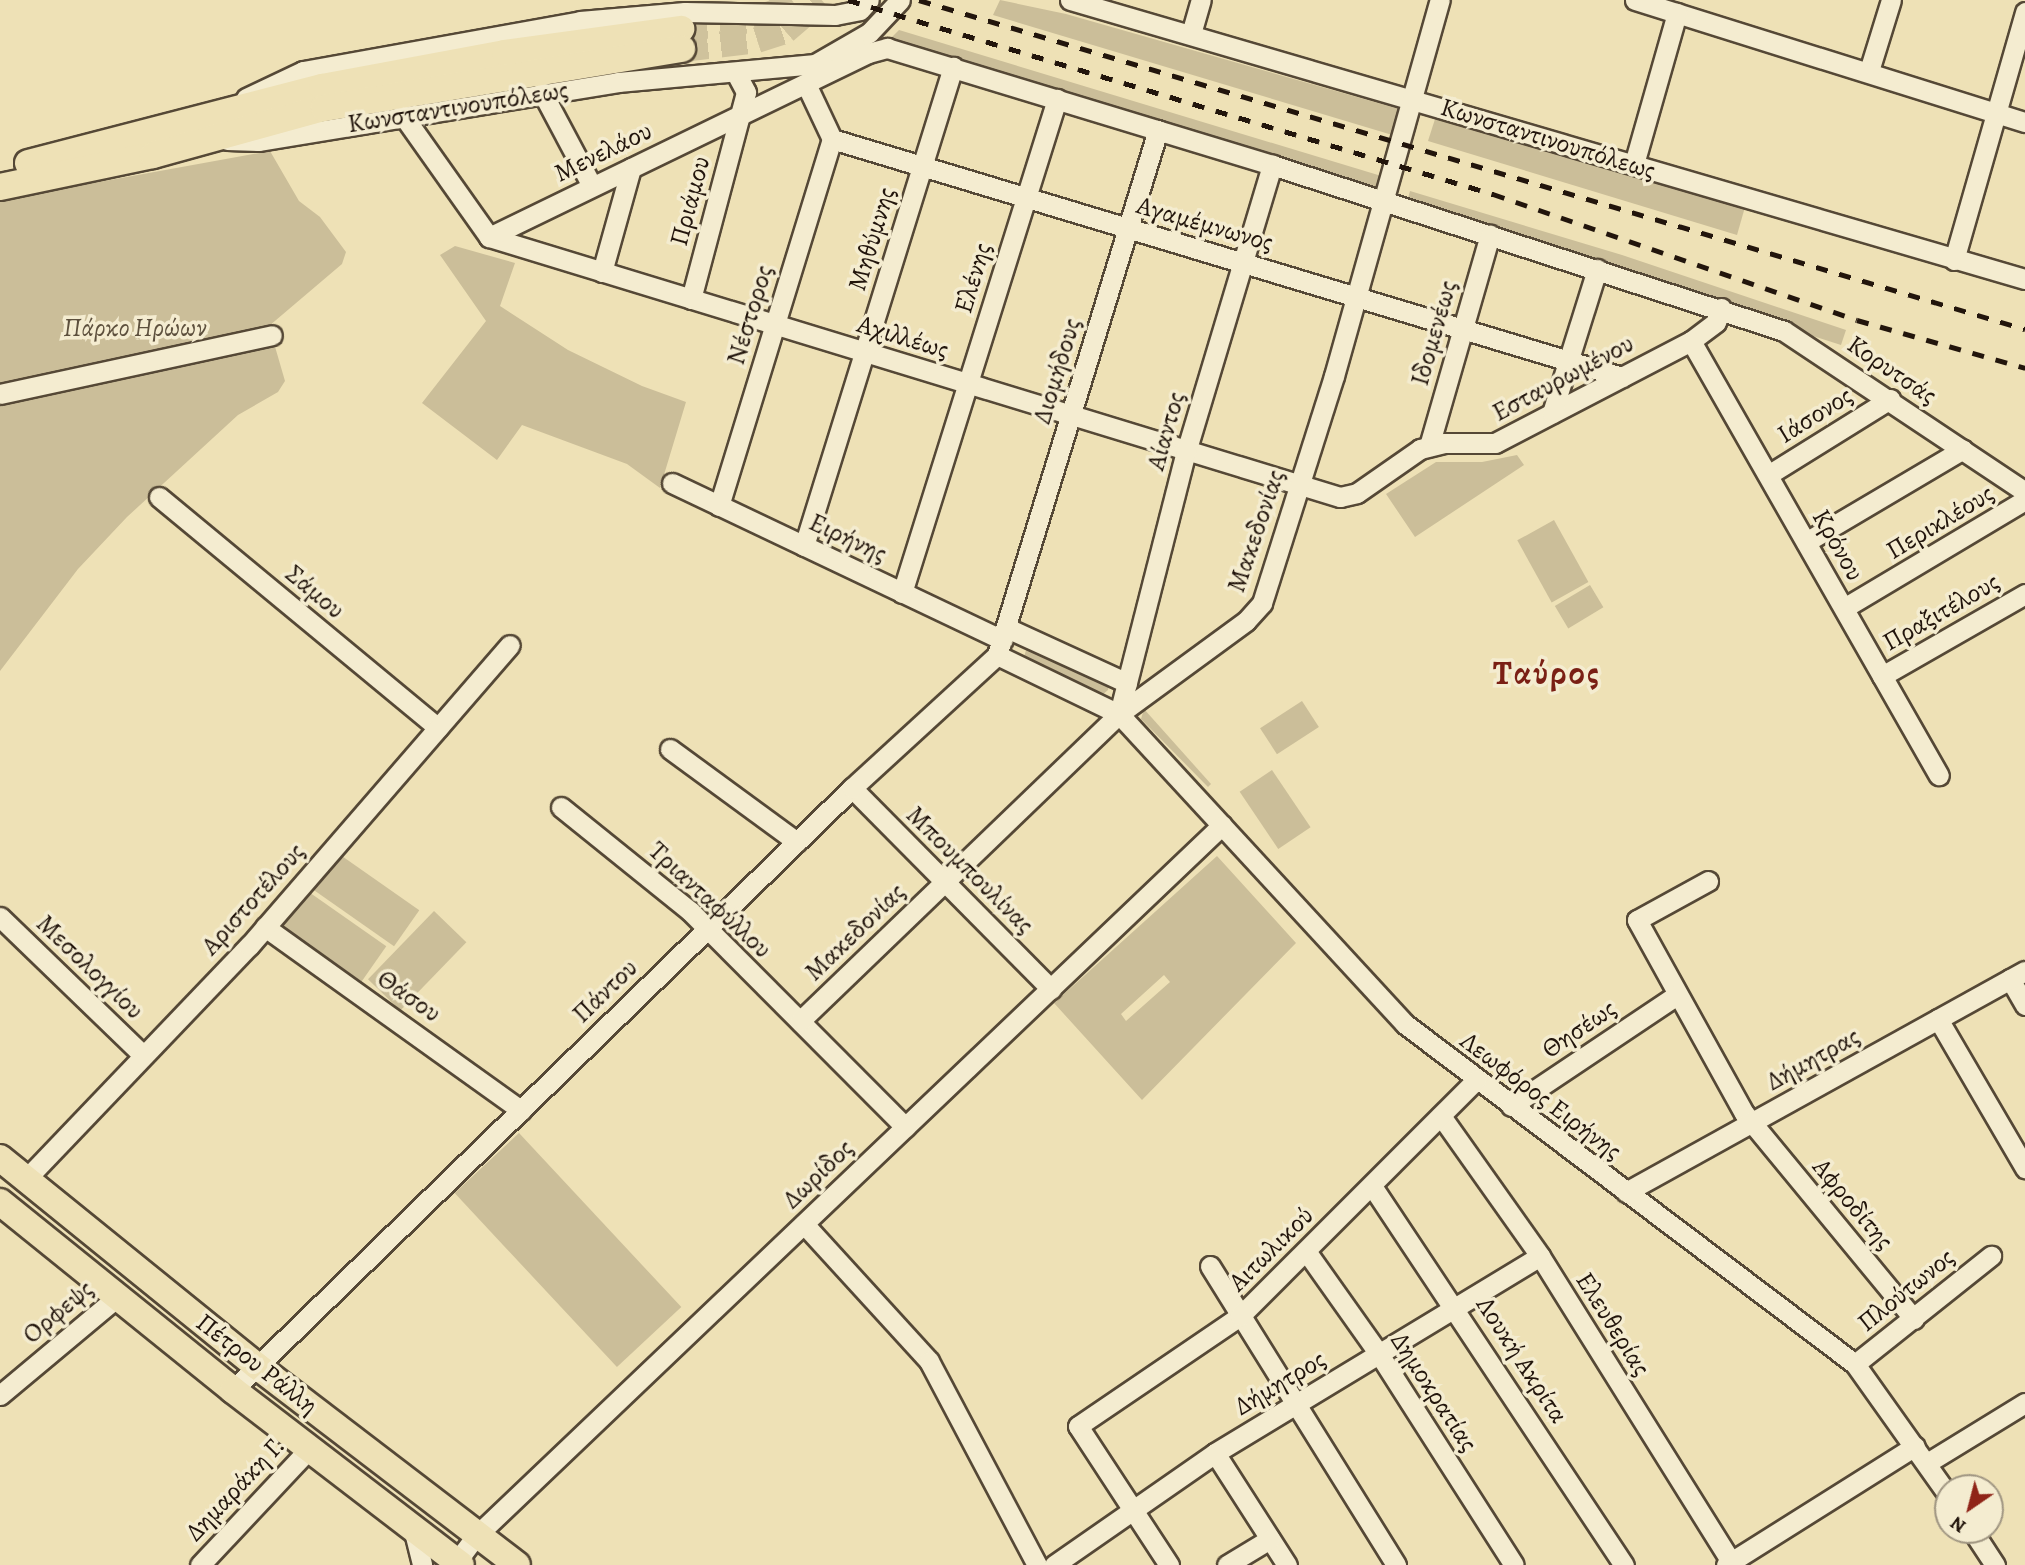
<!DOCTYPE html>
<meta charset="utf-8">
<style>
body{margin:0}
#map{position:relative;width:2025px;height:1565px;overflow:hidden;background:#eee1b6;font-family:Alegreya,serif}
div>[style]{position:absolute}
.green>*{inset:0;background:#cbbe99;transform-origin:0 0}
.major-tunnel>*{height:26px;margin-top:-13px;transform-origin:0;background:repeating-linear-gradient(90deg,#cfc29c 0 26px,transparent 0 39px)}
.roads{filter:drop-shadow(2px 0 #554836) drop-shadow(-2px 0 #554836) drop-shadow(0 2px #554836) drop-shadow(0 -2px #554836)}
.minor>*{height:19px;margin:-9.5px;padding:0 9.5px;transform-origin:9.5px;border-radius:9.5px;background:#f4ecd0}
.major>*{height:26px;margin:-13px;padding:0 13px;transform-origin:13px;border-radius:13px;background:#eee1b6}
.rail>*{height:5px;margin-top:-2.5px;transform-origin:0;background:repeating-linear-gradient(90deg,#22150c 0 12px,transparent 0 24px)}
span{translate:-50% -50%;white-space:nowrap;text-align:center;line-height:1.15;-webkit-text-stroke:7px #f4ecd0;paint-order:stroke}
.street-label{font-size:26px;color:#22150c}
.park-label{font-size:26px;color:#5d503d;font-style:italic}
.district-label{font-size:33px;color:#7a1f14;font-weight:700;letter-spacing:2px}
.north{position:absolute;left:1934px;top:1474px;width:70px;height:70px;box-sizing:border-box;background:#f4ecd0;border:2px solid #a09682;border-radius:50%;rotate:215deg;font-size:19px;font-weight:700;line-height:28px;text-align:center;color:#22150c}
.north::after{content:'';display:block;margin:auto;width:24px;height:32px;background:#8f2418;clip-path:polygon(50% 0,100% 100%,50% 72%,0 100%)}
</style>
<div id="map">
<div class="green">
<div style="clip-path:polygon(1000px 0,1066px 14px,1406px 111px,1399px 137px,993px 15px)"></div>
<div style="clip-path:polygon(899px 30px,1388px 178px,1382px 198px,889px 40px)"></div>
<div style="clip-path:polygon(1435px 119px,1745px 207px,1737px 235px,1428px 141px)"></div>
<div style="clip-path:polygon(270px 151px,299px 201px,320px 217px,346px 252px,342px 264px,269px 326px,285px 381px,278px 392px,238px 415px,127px 517px,78px 569px,0 671px,0 200px)"></div>
<div style="clip-path:polygon(1410px 191px,1622px 255px,1846px 330px,1841px 345px,1406px 206px)"></div>
<div style="clip-path:polygon(455px 246px,515px 263px,500px 306px,568px 350px,642px 386px,686px 402px,660px 488px,627px 464px,522px 425px,497px 460px,422px 403px,486px 321px,440px 255px)"></div>
<div style="clip-path:polygon(1517px 455px,1524px 465px,1415px 537px,1386px 494px,1436px 462px,1482px 462px)"></div>
<div style="left:1554px;top:520px;width:71px;height:42px;rotate:61deg"></div>
<div style="left:1590px;top:585px;width:26px;height:41px;rotate:59deg"></div>
<div style="clip-path:polygon(1027px 647px,1045px 650px,1047px 659px,1082px 675px,1092px 672px,1109px 684px,1108px 690px,1101px 696px,1045px 665px,1037px 668px,1023px 660px)"></div>
<div style="left:1302px;top:701px;width:31px;height:50px;rotate:57deg"></div>
<div style="clip-path:polygon(1144px 709px,1211px 784px,1208px 787px,1141px 719px)"></div>
<div style="left:1272px;top:770px;width:69px;height:39px;rotate:56deg"></div>
<div style="left:339px;top:854px;width:98px;height:44px;rotate:35deg"></div>
<div style="clip-path:polygon(evenodd,1217px 856px,1296px 943px,1142px 1100px,1054px 1003px,1217px 856px,1164px 975px,1170px 982px,1126px 1021px,1121px 1014px,1164px 975px)"></div>
<div style="left:306px;top:890px;width:98px;height:43px;rotate:35deg"></div>
<div style="left:434px;top:911px;width:45px;height:95px;rotate:44deg"></div>
<div style="left:519px;top:1133px;width:238px;height:88px;rotate:47deg"></div>
</div>
<div class="major-tunnel">
<div style="left:681px;top:29px;width:72px;rotate:-7.2deg"></div>
<div style="left:752px;top:20px;width:23px;rotate:-18deg"></div>
<div style="left:774px;top:13px;width:22px;rotate:-36deg"></div>
<div style="left:682px;top:49px;width:76px;rotate:-6.8deg"></div>
<div style="left:757px;top:40px;width:29px;rotate:-18deg"></div>
<div style="left:785px;top:31px;width:48px;rotate:-40.7deg"></div>
</div>
<div class="roads">
<div class="minor">
<div style="left:1070px;top:0;width:995px;rotate:16.29deg"></div>
<div style="left:1635px;top:0;width:409px;rotate:17.4deg"></div>
<div style="left:1191px;top:34px;width:35px;rotate:-74deg"></div>
<div style="left:1869px;top:71px;width:74px;rotate:-72.8deg"></div>
<div style="left:806px;top:84px;width:61px;rotate:64.7deg"></div>
<div style="left:832px;top:139px;width:825px;rotate:16.77deg"></div>
<div style="left:542px;top:92px;width:106px;rotate:62deg"></div>
<div style="left:246px;top:98px;width:63px;rotate:-25.3deg"></div>
<div style="left:303px;top:71px;width:281px;rotate:-10.2deg"></div>
<div style="left:580px;top:21px;width:105px;rotate:-4.9deg"></div>
<div style="left:685px;top:12px;width:150px;rotate:1.1deg"></div>
<div style="left:835px;top:15px;width:25px;rotate:-11deg"></div>
<div style="left:860px;top:10px;width:13px;rotate:-48deg"></div>
<div style="left:402px;top:114px;width:151px;rotate:54.7deg"></div>
<div style="left:489px;top:237px;width:890px;rotate:16.99deg"></div>
<div style="left:1340px;top:497px;width:17px;rotate:-13deg"></div>
<div style="left:1357px;top:493px;width:77px;rotate:-34.9deg"></div>
<div style="left:1420px;top:449px;width:25px;rotate:-14deg"></div>
<div style="left:1444px;top:443px;width:51px"></div>
<div style="left:1495px;top:443px;width:221px;rotate:-27.5deg"></div>
<div style="left:1691px;top:341px;width:31px;rotate:-37deg"></div>
<div style="left:1716px;top:322px;width:15px;rotate:-70deg"></div>
<div style="left:227px;top:140px;width:31px;rotate:2deg"></div>
<div style="left:258px;top:141px;width:365px;rotate:-9.3deg"></div>
<div style="left:618px;top:82px;width:198px;rotate:-5.2deg"></div>
<div style="left:815px;top:64px;width:62px;rotate:-29.9deg"></div>
<div style="left:869px;top:33px;width:45px;rotate:-46.8deg"></div>
<div style="left:1634px;top:164px;width:157px;rotate:-74.1deg"></div>
<div style="left:489px;top:237px;width:421px;rotate:-25.9deg"></div>
<div style="left:868px;top:53px;width:20px;rotate:-15deg"></div>
<div style="left:887px;top:48px;width:402px;rotate:16.9deg"></div>
<div style="left:1272px;top:165px;width:538px;rotate:17.96deg"></div>
<div style="left:1784px;top:331px;width:290px;rotate:33.7deg"></div>
<div style="left:1954px;top:260px;width:258px;rotate:-74deg"></div>
<div style="left:602px;top:272px;width:108px;rotate:-74.4deg"></div>
<div style="left:691px;top:299px;width:214px;rotate:-75.1deg"></div>
<div style="left:746px;top:92px;width:21px;rotate:-118deg"></div>
<div style="left:1691px;top:341px;width:500px;rotate:60.3deg"></div>
<div style="left:0;top:394px;width:278px;rotate:-12.2deg"></div>
<div style="left:1552px;top:413px;width:151px;rotate:-72.6deg"></div>
<div style="left:1429px;top:446px;width:220px;rotate:-73.9deg"></div>
<div style="left:1768px;top:475px;width:144px;rotate:-31.9deg"></div>
<div style="left:672px;top:483px;width:366px;rotate:25.4deg"></div>
<div style="left:159px;top:497px;width:362px;rotate:39.6deg"></div>
<div style="left:719px;top:506px;width:384px;rotate:-72.9deg"></div>
<div style="left:1806px;top:542px;width:182px;rotate:-30.6deg"></div>
<div style="left:804px;top:546px;width:502px;rotate:-72.72deg"></div>
<div style="left:902px;top:593px;width:518px;rotate:-72.58deg"></div>
<div style="left:1844px;top:608px;width:211px;rotate:-30.8deg"></div>
<div style="left:1007px;top:628px;width:132px;rotate:24.6deg"></div>
<div style="left:997px;top:655px;width:136px;rotate:25.8deg"></div>
<div style="left:1119px;top:714px;width:422px;rotate:47.3deg"></div>
<div style="left:1405px;top:1024px;width:564px;rotate:37.07deg"></div>
<div style="left:1855px;top:1364px;width:161px;rotate:54.6deg"></div>
<div style="left:1882px;top:676px;width:165px;rotate:-29.8deg"></div>
<div style="left:1119px;top:714px;width:270px;rotate:-75.7deg"></div>
<div style="left:1186px;top:452px;width:300px;rotate:-73.3deg"></div>
<div style="left:670px;top:749px;width:157px;rotate:36.2deg"></div>
<div style="left:852px;top:788px;width:283px;rotate:45.3deg"></div>
<div style="left:561px;top:807px;width:166px;rotate:38.9deg"></div>
<div style="left:690px;top:911px;width:305px;rotate:45.1deg"></div>
<div style="left:1708px;top:881px;width:81px;rotate:151.2deg"></div>
<div style="left:1637px;top:920px;width:221px;rotate:61deg"></div>
<div style="left:1744px;top:1113px;width:267px;rotate:50.5deg"></div>
<div style="left:0;top:917px;width:199px;rotate:44deg"></div>
<div style="left:265px;top:927px;width:315px;rotate:35.6deg"></div>
<div style="left:2010px;top:979px;width:30px;rotate:60deg"></div>
<div style="left:1938px;top:1019px;width:173px;rotate:59.7deg"></div>
<div style="left:800px;top:1021px;width:443px;rotate:-43.9deg"></div>
<div style="left:1119px;top:714px;width:157px;rotate:-36.2deg"></div>
<div style="left:1246px;top:621px;width:24px;rotate:-48deg"></div>
<div style="left:1262px;top:603px;width:238px;rotate:-72.4deg"></div>
<div style="left:1334px;top:376px;width:391px;rotate:-74.3deg"></div>
<div style="left:1511px;top:1106px;width:200px;rotate:-33.8deg"></div>
<div style="left:1441px;top:1116px;width:171px;rotate:54.7deg"></div>
<div style="left:1540px;top:1256px;width:364px;rotate:58deg"></div>
<div style="left:26px;top:1179px;width:323px;rotate:-46.3deg"></div>
<div style="left:249px;top:946px;width:398px;rotate:-49.1deg"></div>
<div style="left:1372px;top:1186px;width:455px;rotate:56.4deg"></div>
<div style="left:1626px;top:1192px;width:456px;rotate:-29deg"></div>
<div style="left:804px;top:1224px;width:185px;rotate:47.6deg"></div>
<div style="left:929px;top:1361px;width:231px;rotate:62.1deg"></div>
<div style="left:1306px;top:1251px;width:126px;rotate:54.7deg"></div>
<div style="left:1379px;top:1354px;width:250px;rotate:57.4deg"></div>
<div style="left:1210px;top:1266px;width:352px;rotate:58.1deg"></div>
<div style="left:1855px;top:1364px;width:174px;rotate:-38.5deg"></div>
<div style="left:233px;top:1390px;width:863px;rotate:-44.2deg"></div>
<div style="left:852px;top:788px;width:197px;rotate:-42.5deg"></div>
<div style="left:997px;top:655px;width:549px;rotate:-72.95deg"></div>
<div style="left:0;top:1395px;width:153px;rotate:-39.9deg"></div>
<div style="left:1215px;top:1453px;width:133px;rotate:57.3deg"></div>
<div style="left:1927px;top:1463px;width:115px;rotate:-31.5deg"></div>
<div style="left:413px;top:1528px;width:38px;rotate:76deg"></div>
<div style="left:1972px;top:1530px;width:42px;rotate:56.7deg"></div>
<div style="left:200px;top:1565px;width:159px;rotate:-46.8deg"></div>
<div style="left:454px;top:1565px;width:38px;rotate:-53deg"></div>
<div style="left:477px;top:1535px;width:1029px;rotate:-43.62deg"></div>
<div style="left:1054px;top:1565px;width:196px;rotate:-34.8deg"></div>
<div style="left:1215px;top:1453px;width:380px;rotate:-31.2deg"></div>
<div style="left:1169px;top:1565px;width:166px;rotate:-123.2deg"></div>
<div style="left:1078px;top:1426px;width:196px;rotate:-34.2deg"></div>
<div style="left:1240px;top:1316px;width:334px;rotate:-45deg"></div>
<div style="left:1227px;top:1565px;width:50px;rotate:-31.2deg"></div>
<div style="left:1726px;top:1565px;width:223px;rotate:-32.2deg"></div>
</div>
<div class="major">
<div style="left:28px;top:163px;width:304px;rotate:-14.5deg"></div>
<div style="left:322px;top:87px;width:186px;rotate:-10.5deg"></div>
<div style="left:505px;top:53px;width:178px;rotate:-7.8deg"></div>
<div style="left:0;top:187px;width:156px;rotate:-11.8deg"></div>
<div style="left:153px;top:155px;width:177px;rotate:-15.4deg"></div>
<div style="left:324px;top:108px;width:363px;rotate:-9.4deg"></div>
<div style="left:0;top:1158px;width:331px;rotate:39deg"></div>
<div style="left:257px;top:1366px;width:327px;rotate:37.4deg"></div>
<div style="left:0;top:1202px;width:299px;rotate:38.9deg"></div>
<div style="left:233px;top:1390px;width:287px;rotate:37.5deg"></div>
</div>
</div>
<div class="rail">
<div style="left:848px;top:0;width:674px;rotate:16.74deg"></div>
<div style="left:1493px;top:194px;width:385px;rotate:19.1deg"></div>
<div style="left:1857px;top:320px;width:175px;rotate:15.9deg"></div>
<div style="left:919px;top:0;width:1154px;rotate:16.57deg"></div>
</div>
<div class="street-label">
<span style="left:458px;top:107px;rotate:-9deg">Κωνσταντινουπόλεως</span>
<span style="left:1548px;top:139px;rotate:17deg">Κωνσταντινουπόλεως</span>
<span style="left:603px;top:152px;rotate:-26deg">Μενελάου</span>
<span style="left:690px;top:201px;rotate:-75deg">Πριάμου</span>
<span style="left:1205px;top:224px;rotate:16deg">Αγαμέμνωνος</span>
<span style="left:872px;top:239px;rotate:-73deg">Μηθύμνης</span>
<span style="left:973px;top:278px;rotate:-73deg">Ελένης</span>
<span style="left:750px;top:315px;rotate:-73deg">Νέστορος</span>
<span style="left:1434px;top:333px;rotate:-74deg">Ιδομενέως</span>
<span style="left:903px;top:337px;rotate:17deg">Αχιλλέως</span>
<span style="left:1892px;top:370px;rotate:34deg">Κορυτσάς</span>
<span style="left:1057px;top:371px;rotate:-73deg">Διομήδους</span>
<span style="left:1563px;top:378px;rotate:-28deg">Εσταυρωμένου</span>
<span style="left:1815px;top:415px;rotate:-32deg">Ιάσονος</span>
<span style="left:1166px;top:431px;rotate:-74deg">Αίαντος</span>
<span style="left:1940px;top:522px;rotate:-31deg">Περικλέους</span>
<span style="left:1256px;top:531px;rotate:-71deg">Μακεδονίας</span>
<span style="left:848px;top:538px;rotate:25deg">Ειρήνης</span>
<span style="left:1838px;top:545px;rotate:60deg">Κρόνου</span>
<span style="left:315px;top:592px;rotate:40deg">Σάμου</span>
<span style="left:1941px;top:612px;rotate:-30deg">Πραξιτέλους</span>
<span style="left:970px;top:870px;rotate:45deg">Μπουμπουλίνας</span>
<span style="left:253px;top:899px;rotate:-48deg">Αριστοτέλους</span>
<span style="left:710px;top:900px;rotate:43deg">Τριανταφύλλου</span>
<span style="left:855px;top:932px;rotate:-44deg">Μακεδονίας</span>
<span style="left:90px;top:967px;rotate:44deg">Μεσολογγίου</span>
<span style="left:605px;top:991px;rotate:-44deg">Πάντου</span>
<span style="left:409px;top:996px;rotate:35deg">Θάσου</span>
<span style="left:1579px;top:1029px;rotate:-34deg">Θησέως</span>
<span style="left:1813px;top:1059px;rotate:-29deg">Δήμητρας</span>
<span style="left:1541px;top:1096px;rotate:37deg">Λεωφόρος Ειρήνης</span>
<span style="left:818px;top:1174px;rotate:-44deg">Δωρίδος</span>
<span style="left:1853px;top:1204px;rotate:50deg">Αφροδίτης</span>
<span style="left:1271px;top:1249px;rotate:-45deg">Αιτωλικού</span>
<span style="left:1906px;top:1290px;rotate:-39deg">Πλούτωνος</span>
<span style="left:58px;top:1312px;rotate:-40deg">Ορφεψς</span>
<span style="left:1613px;top:1324px;rotate:58deg">Ελευθερίας</span>
<span style="left:1522px;top:1360px;rotate:57deg">Λουκή Ακρίτα</span>
<span style="left:257px;top:1364px;rotate:38deg">Πέτρου Ράλλη</span>
<span style="left:1280px;top:1383px;rotate:-31deg">Δήμητρος</span>
<span style="left:1434px;top:1392px;rotate:57deg">Δημοκρατίας</span>
<span style="left:235px;top:1489px;rotate:-47deg">Δημαράκη Γ.</span>
</div>
<div class="park-label">
<span style="left:135px;top:328px">Πάρκο Ηρώων</span>
</div>
<div class="district-label">
<span style="left:1547px;top:673px">Ταύρος</span>
</div>
<div class="north">N</div>
</div>
